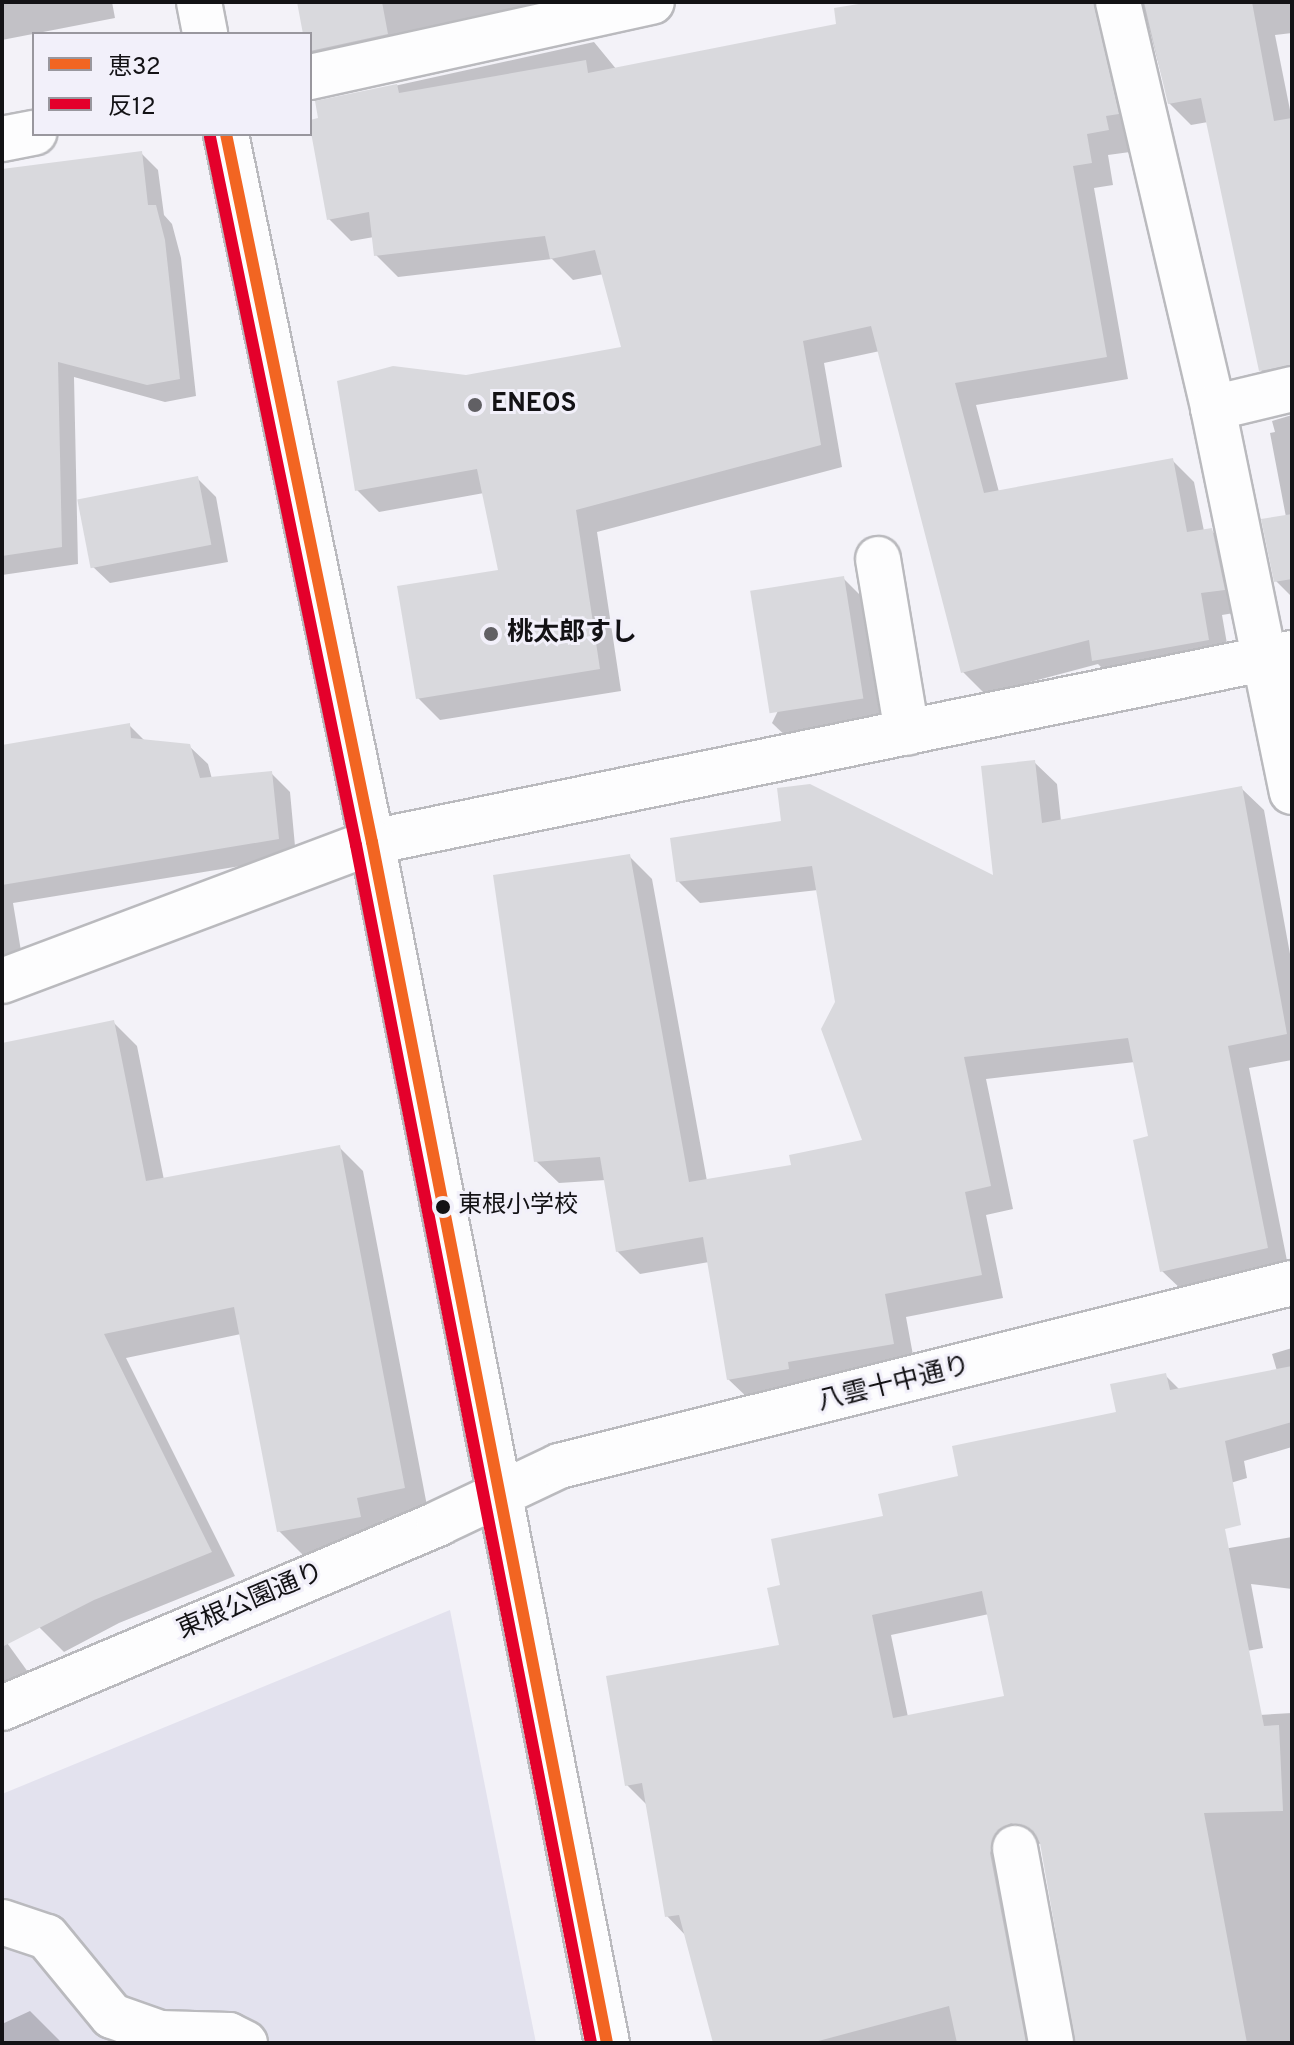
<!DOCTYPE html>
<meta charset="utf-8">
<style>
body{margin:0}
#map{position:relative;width:1294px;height:2045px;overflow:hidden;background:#f3f2f8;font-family:Overpass,"Noto Sans JP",sans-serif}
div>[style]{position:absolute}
.built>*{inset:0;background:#e3e2ee}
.shadow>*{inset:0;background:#0003}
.building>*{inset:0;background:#d9d9dd;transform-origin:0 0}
.roads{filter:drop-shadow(2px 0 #bababe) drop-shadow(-2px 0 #bababe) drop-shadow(0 2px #bababe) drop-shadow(0 -2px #bababe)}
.minor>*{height:44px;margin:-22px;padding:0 22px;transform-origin:22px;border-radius:22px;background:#fdfdfe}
.major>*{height:44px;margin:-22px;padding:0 22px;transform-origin:22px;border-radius:22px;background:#fdfdfe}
.bus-1>*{height:12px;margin:-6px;padding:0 6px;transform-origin:6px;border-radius:6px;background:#f26522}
.bus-2>*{height:12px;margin:-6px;padding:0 6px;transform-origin:6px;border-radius:6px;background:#e4002b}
.dots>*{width:22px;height:22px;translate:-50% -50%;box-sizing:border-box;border:4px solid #f2f0fa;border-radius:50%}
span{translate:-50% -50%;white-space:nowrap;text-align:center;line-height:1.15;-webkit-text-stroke:6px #f2f0fa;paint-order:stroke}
.bus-label{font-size:24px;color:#131215}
.left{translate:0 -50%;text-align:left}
.poi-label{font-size:26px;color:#131215;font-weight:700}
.street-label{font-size:26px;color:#131215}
.frame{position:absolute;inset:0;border:4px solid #131215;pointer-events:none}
.legend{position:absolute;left:32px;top:32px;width:280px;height:104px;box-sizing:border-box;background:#f2f0fa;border:2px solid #99979e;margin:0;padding:10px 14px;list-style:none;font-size:24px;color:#131215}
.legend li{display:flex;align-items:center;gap:16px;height:40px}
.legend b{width:40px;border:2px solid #99979e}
</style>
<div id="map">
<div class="built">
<div style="clip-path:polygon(450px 1610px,536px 2043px,2px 2043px,2px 1794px)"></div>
</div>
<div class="shadow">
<div style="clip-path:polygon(2px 2px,112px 2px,115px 18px,2px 40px)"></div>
<div style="clip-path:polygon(299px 2px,607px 2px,329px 72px,310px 53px,310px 34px,305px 34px)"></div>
<div style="clip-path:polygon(959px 2px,1132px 2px,1139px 136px,1127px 138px,1130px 152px,1108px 155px,1113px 185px,1094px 188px,1128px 379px,976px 405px,999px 492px,1172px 460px,1194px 482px,1204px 531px,1211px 530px,1233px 552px,1246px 611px,1222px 615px,1230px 661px,1116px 682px,1098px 664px,985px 694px,963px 672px,880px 351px,824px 363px,842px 467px,597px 532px,621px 691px,440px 720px,418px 698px,501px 571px,484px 493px,379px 512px,357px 490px,466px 377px,623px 349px,604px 274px,573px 280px,552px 259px,398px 277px,376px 255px,374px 237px,351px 241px,329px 219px,317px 103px,594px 42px,617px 70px)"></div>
<div style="clip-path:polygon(1142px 2px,1292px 2px,1292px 33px,1275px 35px,1292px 120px,1292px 391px,1283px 392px,1261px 370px,1208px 122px,1191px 125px,1169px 103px)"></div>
<div style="clip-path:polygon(141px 153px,158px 170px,164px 215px,172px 224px,181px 258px,196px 396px,165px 402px,74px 377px,78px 564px,2px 575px,2px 173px)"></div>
<div style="clip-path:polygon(1292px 415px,1292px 597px,1276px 581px,1286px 517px,1270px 433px,1275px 432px,1272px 421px)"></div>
<div style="clip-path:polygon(198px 479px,216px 497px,228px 562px,110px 583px,91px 565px)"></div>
<div style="clip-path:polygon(843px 578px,862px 597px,880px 717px,791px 741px,772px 723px)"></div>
<div style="clip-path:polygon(129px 725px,145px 741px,189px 746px,208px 764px,212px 779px,271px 773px,290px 792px,296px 857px,13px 903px,23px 963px,2px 967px,2px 771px)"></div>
<div style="clip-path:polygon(1034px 762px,1057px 784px,1061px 821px,1241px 788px,1264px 810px,1292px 965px,1292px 1060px,1249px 1068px,1289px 1271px,1185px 1293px,1162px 1271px,1150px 1138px,1135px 1062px,986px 1079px,1013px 1209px,986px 1215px,1003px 1298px,906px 1317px,915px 1366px,751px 1401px,728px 1379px,709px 1262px,640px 1274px,617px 1251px,606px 1180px,559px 1183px,536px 1161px,629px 856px,652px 879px,707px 1181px,793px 1167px,865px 1142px,818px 890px,700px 903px,678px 881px,672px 840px,995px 879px)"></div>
<div style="clip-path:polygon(113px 1022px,137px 1046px,164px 1180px,339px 1147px,363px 1171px,428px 1511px,380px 1521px,384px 1540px,303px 1555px,279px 1531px,241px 1334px,126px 1358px,235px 1576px,119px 1623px,64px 1652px,40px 1628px,2px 1516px,2px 1045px)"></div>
<div style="clip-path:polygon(1292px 1348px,1292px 1447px,1244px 1461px,1247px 1478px,1011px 1550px,1019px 1585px,1292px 1537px,1292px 1589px,1251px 1584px,1263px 1648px,1021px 1693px,989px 1614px,891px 1635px,908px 1717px,1040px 1728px,1292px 1713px,1292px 2043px,1076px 2043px,1042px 1844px,1030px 1843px,1041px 2043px,715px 2043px,687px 1937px,667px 1916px,647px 1805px,627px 1785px,782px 1647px,783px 1586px,885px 1518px,961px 1478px,1118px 1414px,1165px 1375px,1180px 1390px,1277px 1371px,1272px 1354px)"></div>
<div style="clip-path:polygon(2px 1636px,28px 1672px,2px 1685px)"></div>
<div style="clip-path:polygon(30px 2011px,62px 2043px,2px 2043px,2px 2024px)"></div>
</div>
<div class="building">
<div style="clip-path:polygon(297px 2px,382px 2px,388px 34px,310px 51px,310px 34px,303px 34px)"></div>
<div style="clip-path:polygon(871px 2px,1094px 2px,1119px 114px,1106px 116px,1109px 130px,1087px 134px,1092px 163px,1073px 166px,1107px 357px,955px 383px,984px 493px,1173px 458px,1187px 532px,1212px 528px,1225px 590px,1201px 593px,1209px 640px,1092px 661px,1089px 640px,961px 673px,871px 326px,803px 341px,821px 445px,576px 510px,600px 669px,416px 699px,397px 586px,498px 570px,477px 469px,355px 491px,337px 381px,393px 366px,466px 375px,621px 347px,595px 250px,550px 259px,545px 236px,374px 256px,369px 212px,327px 220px,310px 127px,310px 120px,318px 118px,315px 101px,397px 84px,399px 93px,586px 60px,588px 73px,836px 24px,834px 8px)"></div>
<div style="clip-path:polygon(1144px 2px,1252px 2px,1274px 121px,1292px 118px,1292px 365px,1259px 371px,1201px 98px,1168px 104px)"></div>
<div style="clip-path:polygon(142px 151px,148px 205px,156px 205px,165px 240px,180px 379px,147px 385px,58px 362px,62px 547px,2px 556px,2px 169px)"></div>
<div style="left:198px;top:476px;width:70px;height:123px;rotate:79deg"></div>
<div style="clip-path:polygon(1292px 514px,1292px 579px,1274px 582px,1261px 519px)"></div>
<div style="left:844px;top:576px;width:124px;height:95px;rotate:81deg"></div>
<div style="clip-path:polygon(130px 723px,131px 738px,190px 744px,200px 778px,272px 771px,279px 839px,2px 885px,2px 745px)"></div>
<div style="clip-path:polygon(1035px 760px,1042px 823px,1242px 786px,1287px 1034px,1228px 1046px,1268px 1248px,1160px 1272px,1133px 1140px,1148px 1136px,1128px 1038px,964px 1057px,991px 1186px,965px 1192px,982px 1275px,885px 1294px,894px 1344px,788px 1362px,789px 1369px,727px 1380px,703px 1237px,616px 1252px,600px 1157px,534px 1162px,493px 875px,630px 854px,689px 1182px,791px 1165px,789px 1155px,862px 1140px,821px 1029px,835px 1002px,812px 866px,676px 882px,670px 838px,781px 821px,777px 788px,810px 784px,993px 875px,981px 766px)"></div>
<div style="clip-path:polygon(114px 1020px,146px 1181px,340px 1145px,405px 1488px,357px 1498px,361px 1517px,277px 1532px,234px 1307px,104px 1334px,212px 1552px,94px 1600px,2px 1647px,2px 1043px)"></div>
<div style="clip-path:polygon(evenodd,1292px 1366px,1292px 1422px,1225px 1441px,1241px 1525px,1225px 1529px,1264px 1726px,1279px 1725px,1283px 1811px,1204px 1813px,1247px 2043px,1075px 2043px,1040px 1843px,1033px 1831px,1011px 1823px,998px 1830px,990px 1853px,1026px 2043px,957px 2043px,949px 2006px,811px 2043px,713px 2043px,679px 1915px,665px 1917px,642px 1783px,625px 1786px,606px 1676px,779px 1645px,767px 1588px,780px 1585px,771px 1539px,883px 1516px,878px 1494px,958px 1476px,952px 1446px,1116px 1412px,1110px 1384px,1166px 1373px,1170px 1390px,1292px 1366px,982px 1591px,1004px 1696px,893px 1718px,872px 1615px,982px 1591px)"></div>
</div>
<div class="roads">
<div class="minor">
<div style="left:1118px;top:2px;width:417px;rotate:76.8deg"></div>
<div style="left:1213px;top:408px;width:392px;rotate:78.4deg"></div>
<div style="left:310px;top:77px;width:350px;rotate:-12.4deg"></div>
<div style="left:2px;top:139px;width:33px;rotate:-11deg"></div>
<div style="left:1213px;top:408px;width:81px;rotate:-13.5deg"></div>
<div style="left:878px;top:559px;width:176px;rotate:80.5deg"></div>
<div style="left:2px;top:981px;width:395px;rotate:-20.6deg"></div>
<div style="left:372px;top:842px;width:939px;rotate:-11.61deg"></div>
<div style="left:2px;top:1708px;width:475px;rotate:-22.9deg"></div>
<div style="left:439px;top:1523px;width:133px;rotate:-25.4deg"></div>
<div style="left:559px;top:1466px;width:755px;rotate:-14.02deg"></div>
<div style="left:1015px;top:1848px;width:198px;rotate:79.5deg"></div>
<div style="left:2px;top:1922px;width:47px;rotate:18.4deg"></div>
<div style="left:47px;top:1937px;width:102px;rotate:50.6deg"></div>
<div style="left:112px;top:2016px;width:51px;rotate:19.5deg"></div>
<div style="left:160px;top:2033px;width:69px;rotate:1.7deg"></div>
<div style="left:229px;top:2035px;width:18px;rotate:27deg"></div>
</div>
<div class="major">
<div style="left:199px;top:2px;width:33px;rotate:79deg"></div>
<div style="left:226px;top:134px;width:723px;rotate:78.35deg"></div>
<div style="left:372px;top:842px;width:1224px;rotate:78.93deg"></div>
</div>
</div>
<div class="bus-1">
<div style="left:226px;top:134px;width:723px;rotate:78.35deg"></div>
<div style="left:372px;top:842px;width:1224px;rotate:78.93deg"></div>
</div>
<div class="bus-2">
<div style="left:210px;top:137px;width:723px;rotate:78.35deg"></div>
<div style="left:356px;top:845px;width:1221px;rotate:78.9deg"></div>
</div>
<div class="dots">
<div style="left:475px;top:405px;background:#616064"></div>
<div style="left:491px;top:634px;background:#616064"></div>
<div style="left:443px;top:1207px;background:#131215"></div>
</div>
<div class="bus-label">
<span class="left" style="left:458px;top:1207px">東根小学校</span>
</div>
<div class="poi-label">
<span class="left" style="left:491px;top:405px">ENEOS</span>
<span class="left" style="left:507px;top:634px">桃太郎すし</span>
</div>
<div class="street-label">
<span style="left:894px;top:1385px;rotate:-14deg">八雲十中通り</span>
<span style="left:251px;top:1602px;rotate:-23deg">東根公園通り</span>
</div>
<div class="frame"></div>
<ul class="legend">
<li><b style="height:10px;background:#f26522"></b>恵32</li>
<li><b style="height:10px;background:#e4002b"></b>反12</li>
</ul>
</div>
